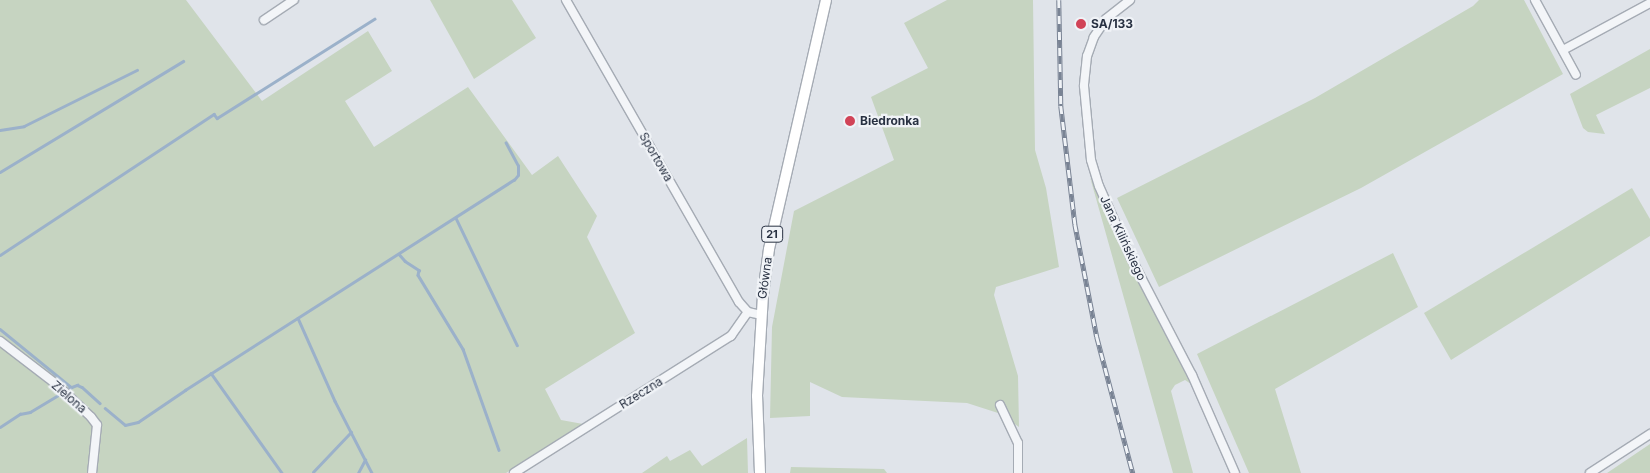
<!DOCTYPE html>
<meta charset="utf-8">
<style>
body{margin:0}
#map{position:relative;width:1650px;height:473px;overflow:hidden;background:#e0e4ea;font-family:Inter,sans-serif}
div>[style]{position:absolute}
.green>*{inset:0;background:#c6d4c1}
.stream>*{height:2.5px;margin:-1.25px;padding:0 1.25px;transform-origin:1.25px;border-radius:1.25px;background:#9bb1ca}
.roads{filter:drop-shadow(1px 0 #a5abb4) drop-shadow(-1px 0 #a5abb4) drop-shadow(0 1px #a5abb4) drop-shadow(0 -1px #a5abb4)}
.minor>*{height:8px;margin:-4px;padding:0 4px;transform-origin:4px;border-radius:4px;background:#f3f5f8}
.major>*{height:10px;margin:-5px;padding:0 5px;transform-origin:5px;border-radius:5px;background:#fff}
.rail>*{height:4.5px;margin-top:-2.25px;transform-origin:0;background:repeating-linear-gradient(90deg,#f0f3f7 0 8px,#798394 0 16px);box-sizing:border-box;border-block:1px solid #798394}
.dots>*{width:14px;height:14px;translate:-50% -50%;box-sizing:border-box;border:2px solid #f0f3f7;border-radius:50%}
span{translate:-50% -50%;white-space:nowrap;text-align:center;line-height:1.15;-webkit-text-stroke:4.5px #f0f3f7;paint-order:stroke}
.shield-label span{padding:1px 4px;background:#f0f3f7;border:1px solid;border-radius:4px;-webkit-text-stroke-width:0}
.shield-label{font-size:11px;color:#283142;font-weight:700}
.poi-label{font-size:12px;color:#283142;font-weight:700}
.left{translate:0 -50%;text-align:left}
.street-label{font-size:12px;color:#283142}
</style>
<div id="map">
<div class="green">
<div style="clip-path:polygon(0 0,186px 0,262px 101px,368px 31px,392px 71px,345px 101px,374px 147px,468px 87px,532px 175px,558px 156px,597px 216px,587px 237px,635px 333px,545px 389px,561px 420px,583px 424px,506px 473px,0 473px)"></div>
<div style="clip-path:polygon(430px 0,512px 0,536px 38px,474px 79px)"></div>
<div style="clip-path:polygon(947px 0,1033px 0,1035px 150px,1046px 188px,1059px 267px,996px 287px,994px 295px,1018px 376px,1019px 427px,998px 413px,967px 403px,842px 397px,810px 382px,810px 416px,770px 418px,772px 327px,794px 211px,894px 160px,871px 97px,928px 68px,904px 23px)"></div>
<div style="clip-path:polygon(1479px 0,1524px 0,1563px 74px,1361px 188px,1159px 287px,1117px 198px,1315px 98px,1473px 6px)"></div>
<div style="clip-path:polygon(1650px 49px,1650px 88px,1596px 115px,1605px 134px,1588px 132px,1583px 128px,1570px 94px)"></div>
<div style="clip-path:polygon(1090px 177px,1132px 270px,1191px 384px,1185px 380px,1175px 385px,1171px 391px,1193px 473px,1173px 473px)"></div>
<div style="clip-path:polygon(1632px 188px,1650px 219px,1650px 236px,1451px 360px,1424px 313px)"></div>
<div style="clip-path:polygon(1393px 253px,1418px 307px,1275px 389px,1301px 473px,1249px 473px,1197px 354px)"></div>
<div style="clip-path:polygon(747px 438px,748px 473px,642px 473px,667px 456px,670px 461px,690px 450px,702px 466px)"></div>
<div style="clip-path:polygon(1650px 444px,1650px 473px,1607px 473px,1616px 467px)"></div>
<div style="clip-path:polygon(791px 467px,884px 469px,887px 473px,790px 473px)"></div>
</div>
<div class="stream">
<div style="left:0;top:130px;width:24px;rotate:-9deg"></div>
<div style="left:24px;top:126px;width:126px;rotate:-26.4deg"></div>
<div style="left:0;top:172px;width:214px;rotate:-31.2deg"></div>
<div style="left:456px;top:218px;width:141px;rotate:64.3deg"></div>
<div style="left:399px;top:254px;width:9px;rotate:49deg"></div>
<div style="left:405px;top:261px;width:17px;rotate:33deg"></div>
<div style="left:419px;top:270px;width:5px;rotate:101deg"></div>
<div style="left:418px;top:275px;width:87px;rotate:58.7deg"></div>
<div style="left:463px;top:349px;width:107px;rotate:70.4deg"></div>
<div style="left:0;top:255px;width:256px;rotate:-33.4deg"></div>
<div style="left:214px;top:114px;width:5px;rotate:53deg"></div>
<div style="left:217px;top:118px;width:186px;rotate:-32.2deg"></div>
<div style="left:298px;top:318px;width:91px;rotate:66deg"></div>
<div style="left:335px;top:401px;width:81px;rotate:62.8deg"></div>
<div style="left:0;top:329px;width:92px;rotate:39.2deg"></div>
<div style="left:211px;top:373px;width:123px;rotate:54.6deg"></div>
<div style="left:69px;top:388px;width:9px;rotate:-21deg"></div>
<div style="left:77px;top:385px;width:5px;rotate:22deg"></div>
<div style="left:82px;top:387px;width:24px;rotate:42deg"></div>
<div style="left:105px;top:408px;width:26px;rotate:40deg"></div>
<div style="left:125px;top:425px;width:13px;rotate:-13deg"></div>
<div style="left:138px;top:422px;width:57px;rotate:-34.2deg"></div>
<div style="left:185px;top:390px;width:390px;rotate:-32.6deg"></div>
<div style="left:514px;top:180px;width:6px;rotate:-51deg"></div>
<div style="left:518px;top:175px;width:9px;rotate:-90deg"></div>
<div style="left:518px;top:166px;width:26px;rotate:-118deg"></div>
<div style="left:0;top:427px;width:24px;rotate:-33deg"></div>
<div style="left:20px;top:414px;width:10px;rotate:-11deg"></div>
<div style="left:30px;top:412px;width:35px;rotate:-31deg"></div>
<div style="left:313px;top:472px;width:55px;rotate:-46.5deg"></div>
<div style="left:358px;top:473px;width:15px;rotate:-62deg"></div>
</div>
<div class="roads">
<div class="minor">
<div style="left:566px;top:0;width:348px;rotate:60.2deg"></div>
<div style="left:739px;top:302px;width:13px;rotate:48deg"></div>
<div style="left:748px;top:312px;width:13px;rotate:13deg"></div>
<div style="left:1130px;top:0;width:31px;rotate:142deg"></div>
<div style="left:1106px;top:19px;width:22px;rotate:124deg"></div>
<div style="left:1094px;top:37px;width:20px;rotate:110deg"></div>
<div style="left:1087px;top:56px;width:30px;rotate:96deg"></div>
<div style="left:1084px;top:86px;width:74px;rotate:84.6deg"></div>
<div style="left:1091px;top:160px;width:27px;rotate:73deg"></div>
<div style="left:1099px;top:186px;width:79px;rotate:66deg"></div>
<div style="left:1131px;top:258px;width:132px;rotate:62.5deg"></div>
<div style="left:1192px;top:375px;width:107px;rotate:66.3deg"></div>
<div style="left:1535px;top:0;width:85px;rotate:61.3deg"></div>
<div style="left:264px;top:20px;width:36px;rotate:-34deg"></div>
<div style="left:1563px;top:50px;width:99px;rotate:-28.4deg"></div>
<div style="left:0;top:341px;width:71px;rotate:37.5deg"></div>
<div style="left:56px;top:384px;width:48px;rotate:43.3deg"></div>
<div style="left:91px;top:417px;width:10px;rotate:53deg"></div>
<div style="left:97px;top:425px;width:48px;rotate:95.9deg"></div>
<div style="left:1000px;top:405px;width:42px;rotate:64.7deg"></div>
<div style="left:1018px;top:443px;width:30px;rotate:90deg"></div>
<div style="left:514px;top:473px;width:257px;rotate:-32.3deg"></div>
<div style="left:731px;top:336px;width:29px;rotate:-55deg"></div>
<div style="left:1590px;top:473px;width:72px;rotate:-33deg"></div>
</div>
<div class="major">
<div style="left:760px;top:473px;width:77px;rotate:-92.2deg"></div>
<div style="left:757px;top:396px;width:102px;rotate:-86.6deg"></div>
<div style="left:763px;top:294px;width:45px;rotate:-82.4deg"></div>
<div style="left:769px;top:249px;width:255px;rotate:-77.1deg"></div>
</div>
</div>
<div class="rail">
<div style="left:1059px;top:0;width:106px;rotate:88.9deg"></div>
<div style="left:1061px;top:106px;width:119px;rotate:83.2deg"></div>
<div style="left:1075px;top:224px;width:115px;rotate:79deg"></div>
<div style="left:1097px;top:337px;width:141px;rotate:75.2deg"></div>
</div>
<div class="dots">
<div style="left:1081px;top:24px;background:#d14357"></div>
<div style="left:850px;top:121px;background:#d14357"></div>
</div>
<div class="shield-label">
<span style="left:772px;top:234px">21</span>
</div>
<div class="poi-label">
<span class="left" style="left:1091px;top:24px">SA/133</span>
<span class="left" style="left:860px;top:121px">Biedronka</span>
</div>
<div class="street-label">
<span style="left:656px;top:157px;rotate:60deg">Sportowa</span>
<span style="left:1123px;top:238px;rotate:65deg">Jana Kilińskiego</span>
<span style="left:765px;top:278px;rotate:-82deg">Główna</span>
<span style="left:641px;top:393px;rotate:-32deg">Rzeczna</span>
<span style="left:69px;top:397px;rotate:41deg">Zielona</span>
</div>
</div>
